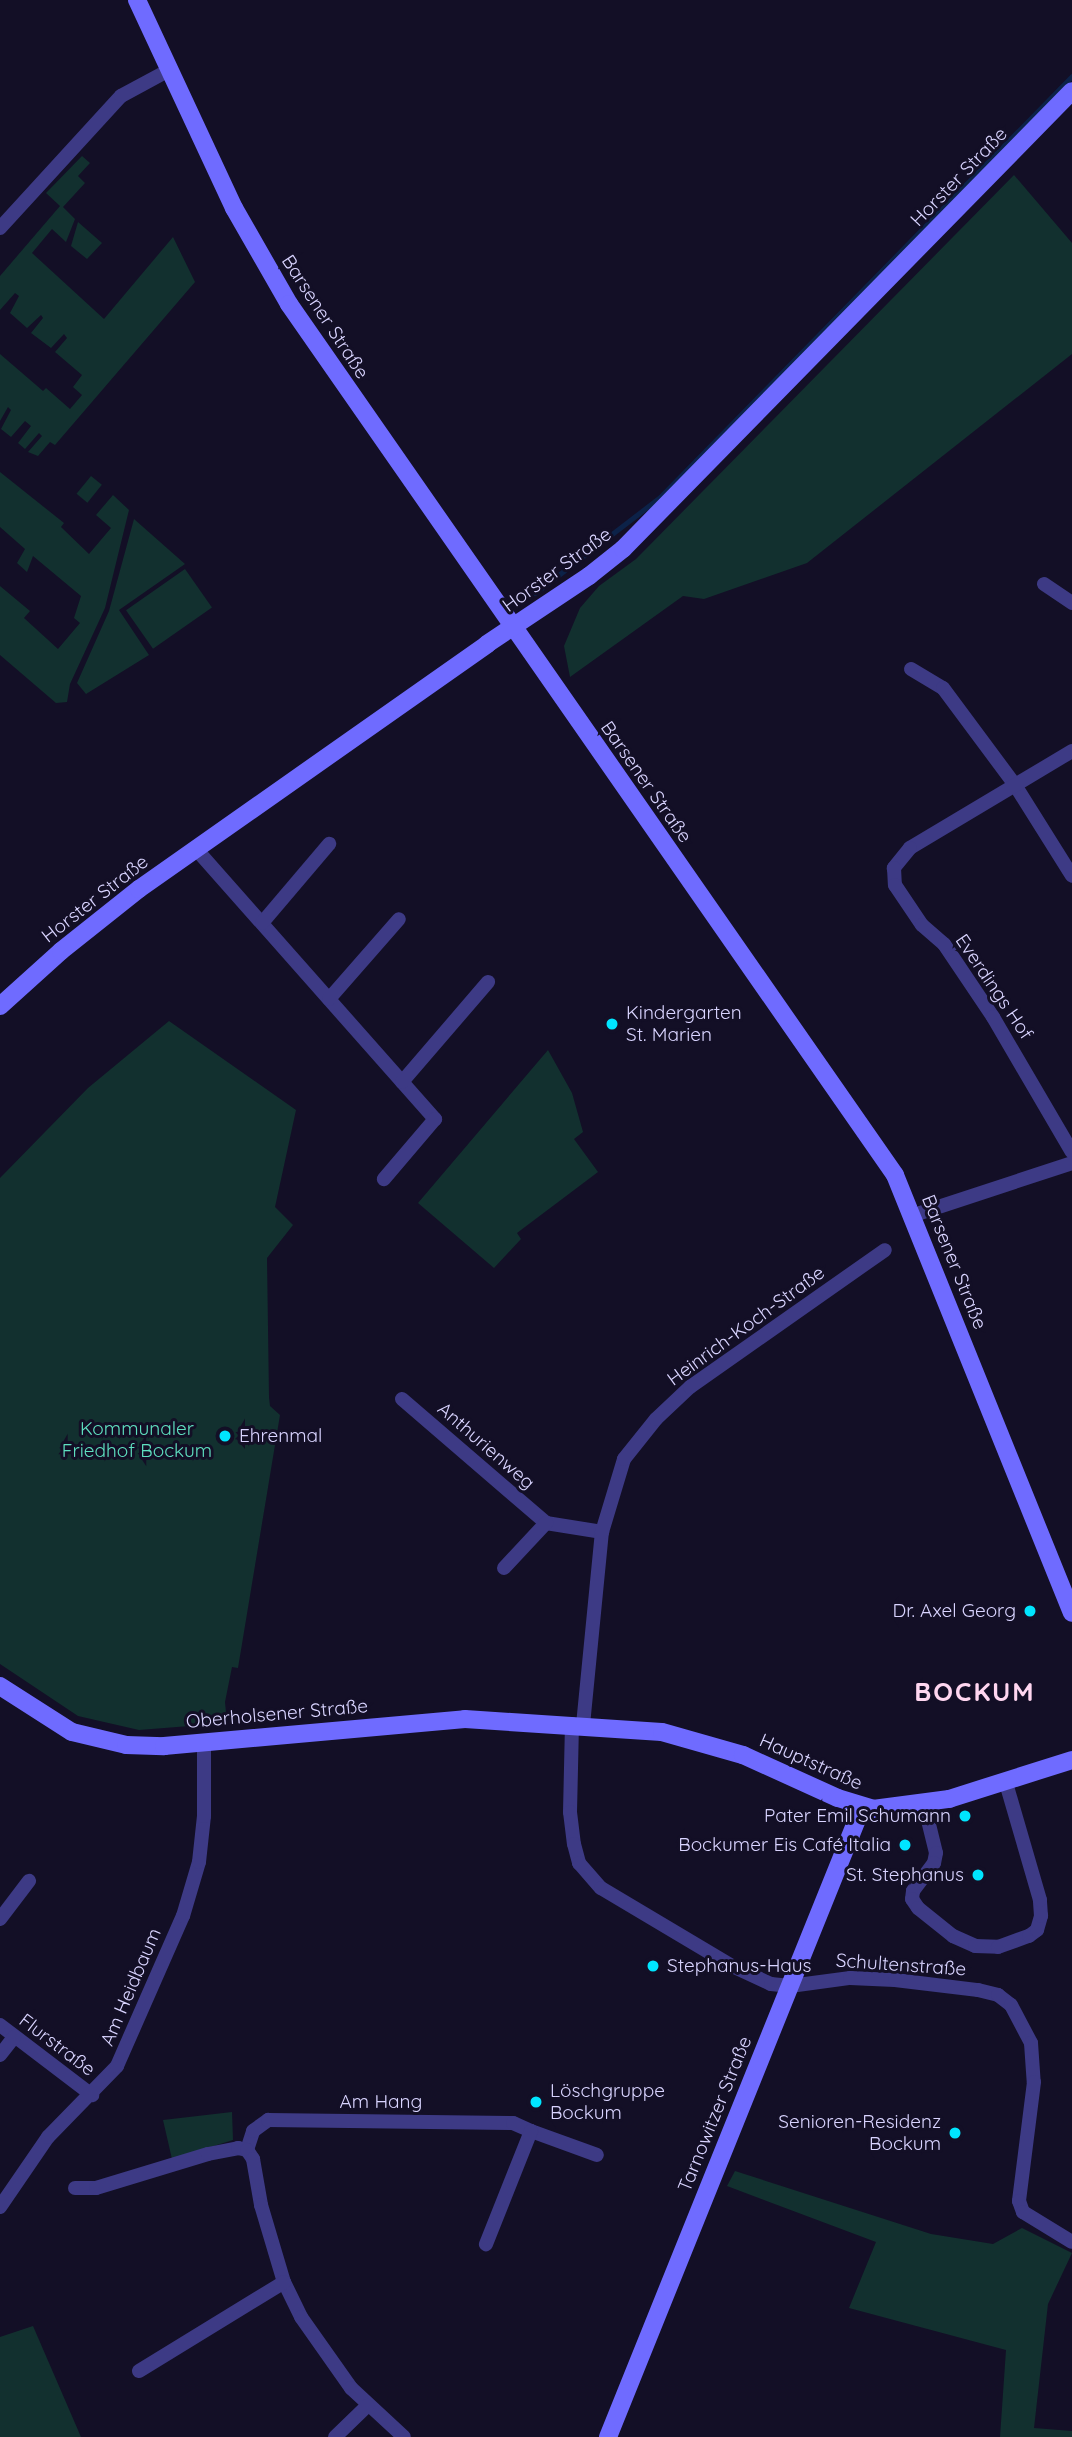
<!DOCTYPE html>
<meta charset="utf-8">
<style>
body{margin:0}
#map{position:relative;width:1072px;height:2437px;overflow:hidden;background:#130f26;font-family:Quicksand,sans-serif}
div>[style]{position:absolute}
.green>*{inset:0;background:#12302f;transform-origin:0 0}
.stream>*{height:5px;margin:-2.5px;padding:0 2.5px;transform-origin:2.5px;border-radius:2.5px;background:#0c2248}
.street>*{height:14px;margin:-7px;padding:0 7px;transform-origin:7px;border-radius:7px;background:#3d3a85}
.secondary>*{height:18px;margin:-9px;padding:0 9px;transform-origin:9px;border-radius:9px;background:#6f6bff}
.dots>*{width:19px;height:19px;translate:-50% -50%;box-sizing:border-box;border:4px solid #130f26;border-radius:50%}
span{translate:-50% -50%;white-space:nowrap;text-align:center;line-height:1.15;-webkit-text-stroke:6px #130f26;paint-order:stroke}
.street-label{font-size:19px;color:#d9d4ff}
.poi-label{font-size:19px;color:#d9d4ff}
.left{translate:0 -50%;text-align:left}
.right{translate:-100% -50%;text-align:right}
.park-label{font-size:19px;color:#5fe0c0}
.district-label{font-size:26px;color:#ffd6f0;font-weight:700;letter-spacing:2px}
</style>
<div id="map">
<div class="green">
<div style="clip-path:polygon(82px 156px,90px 163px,78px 176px,85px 183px,63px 207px,75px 219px,66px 242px,52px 229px,32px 253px,104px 319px,173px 237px,195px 282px,55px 445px,50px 442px,38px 456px,28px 452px,42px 436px,39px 433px,25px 449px,18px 443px,31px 426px,25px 421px,11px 437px,1px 429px,11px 410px,8px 407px,0 421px,0 354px,43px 391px,46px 388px,70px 409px,82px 395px,73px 387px,82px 375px,55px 352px,67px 338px,64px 334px,51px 348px,31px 333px,43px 318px,41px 315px,27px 328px,10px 313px,19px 296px,15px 293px,0 310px,0 276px,60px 206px,46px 193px)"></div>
<div style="clip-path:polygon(1014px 175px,1072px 243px,1072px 354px,807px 563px,704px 599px,683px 596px,570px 677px,564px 646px,580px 608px,599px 586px,636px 559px)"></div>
<div style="clip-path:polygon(78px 222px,102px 243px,87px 259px,71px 246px)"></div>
<div style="clip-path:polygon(0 472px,64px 523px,61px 527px,89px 554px,111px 528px,96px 515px,113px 495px,129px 510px,105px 608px,70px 684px,67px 702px,56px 703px,0 655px,0 586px,30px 611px,24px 618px,58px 649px,80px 623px,74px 618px,81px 596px,33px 556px,27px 572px,17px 563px,25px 549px,0 527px)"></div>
<div style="left:91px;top:476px;width:14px;height:23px;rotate:39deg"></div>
<div style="clip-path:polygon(134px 519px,185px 564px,119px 610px,149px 655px,86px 694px,77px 683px,109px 611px)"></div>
<div style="left:185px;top:569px;width:47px;height:72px;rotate:55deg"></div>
<div style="clip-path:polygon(169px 1021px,296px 1110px,275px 1207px,293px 1225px,267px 1258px,269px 1397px,270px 1406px,280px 1415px,238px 1668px,232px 1667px,225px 1702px,227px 1723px,139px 1730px,78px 1716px,0 1664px,0 1178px,88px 1088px)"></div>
<div style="clip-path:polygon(548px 1050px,572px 1093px,583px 1132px,574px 1139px,598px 1172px,517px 1233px,521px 1239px,494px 1268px,418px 1203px)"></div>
<div style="clip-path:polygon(232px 2112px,233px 2140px,172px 2159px,163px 2120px)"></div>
<div style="clip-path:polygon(735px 2171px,931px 2234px,993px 2244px,1022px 2228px,1072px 2253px,1048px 2304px,1034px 2428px,1072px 2431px,1072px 2437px,1000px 2437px,1006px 2350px,849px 2308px,876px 2242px,727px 2186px)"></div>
<div style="clip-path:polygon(33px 2326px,81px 2437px,0 2437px,0 2337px)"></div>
</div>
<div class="stream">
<div style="left:535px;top:593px;width:158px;rotate:-37.5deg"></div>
<div style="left:660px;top:497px;width:589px;rotate:-45.62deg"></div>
</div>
<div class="street">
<div style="left:0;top:228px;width:179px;rotate:-47.5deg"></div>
<div style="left:121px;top:96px;width:55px;rotate:-28.4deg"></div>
<div style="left:1044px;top:584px;width:34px;rotate:34deg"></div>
<div style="left:911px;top:669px;width:37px;rotate:31deg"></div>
<div style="left:943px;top:688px;width:121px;rotate:53.4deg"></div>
<div style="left:1015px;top:785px;width:107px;rotate:57.9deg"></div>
<div style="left:1072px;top:751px;width:189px;rotate:149.1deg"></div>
<div style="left:910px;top:848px;width:26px;rotate:129deg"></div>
<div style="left:894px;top:868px;width:17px;rotate:87deg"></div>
<div style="left:895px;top:885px;width:48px;rotate:56deg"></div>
<div style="left:922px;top:925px;width:29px;rotate:41deg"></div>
<div style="left:944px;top:944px;width:88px;rotate:56.1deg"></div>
<div style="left:993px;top:1017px;width:156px;rotate:59.7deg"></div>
<div style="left:196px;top:849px;width:361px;rotate:48.5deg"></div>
<div style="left:435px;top:1119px;width:79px;rotate:130.4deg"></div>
<div style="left:262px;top:923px;width:104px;rotate:-49.7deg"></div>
<div style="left:329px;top:999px;width:106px;rotate:-48.8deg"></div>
<div style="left:402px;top:1082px;width:132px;rotate:-49.3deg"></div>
<div style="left:914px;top:1215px;width:166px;rotate:-18.2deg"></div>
<div style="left:402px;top:1399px;width:190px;rotate:40.7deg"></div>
<div style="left:546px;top:1523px;width:57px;rotate:9.1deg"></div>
<div style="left:504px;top:1568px;width:62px;rotate:-47deg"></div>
<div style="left:572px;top:1724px;width:88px;rotate:91.3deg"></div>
<div style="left:570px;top:1812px;width:32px;rotate:83deg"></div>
<div style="left:574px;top:1844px;width:20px;rotate:75deg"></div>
<div style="left:579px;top:1863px;width:33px;rotate:49deg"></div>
<div style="left:601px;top:1888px;width:152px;rotate:30.8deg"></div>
<div style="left:732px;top:1966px;width:43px;rotate:24.8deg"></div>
<div style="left:771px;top:1984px;width:19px;rotate:6deg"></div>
<div style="left:790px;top:1986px;width:61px;rotate:-7.6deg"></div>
<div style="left:850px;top:1978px;width:45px;rotate:2.5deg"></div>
<div style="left:895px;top:1980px;width:84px;rotate:6.9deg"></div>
<div style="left:978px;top:1990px;width:21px;rotate:14deg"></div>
<div style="left:998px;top:1995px;width:16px;rotate:38deg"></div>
<div style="left:1011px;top:2005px;width:43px;rotate:62.2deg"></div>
<div style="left:1031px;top:2043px;width:39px;rotate:86deg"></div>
<div style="left:1034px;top:2082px;width:120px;rotate:97.2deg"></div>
<div style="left:1019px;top:2201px;width:12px;rotate:70deg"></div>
<div style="left:1023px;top:2212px;width:57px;rotate:31.5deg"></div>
<div style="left:583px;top:1725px;width:194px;rotate:-84.4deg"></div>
<div style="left:602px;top:1532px;width:76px;rotate:-73.2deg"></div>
<div style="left:624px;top:1459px;width:51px;rotate:-51.3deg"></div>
<div style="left:656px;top:1419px;width:47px;rotate:-43.3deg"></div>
<div style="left:690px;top:1387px;width:238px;rotate:-35.1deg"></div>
<div style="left:924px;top:1804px;width:50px;rotate:76.2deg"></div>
<div style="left:936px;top:1853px;width:10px;rotate:101deg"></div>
<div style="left:934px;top:1863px;width:35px;rotate:127deg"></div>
<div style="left:913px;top:1891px;width:8px;rotate:97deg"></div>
<div style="left:912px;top:1899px;width:11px;rotate:56deg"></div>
<div style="left:918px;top:1908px;width:45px;rotate:38.7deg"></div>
<div style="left:953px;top:1936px;width:24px;rotate:24deg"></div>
<div style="left:975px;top:1946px;width:23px;rotate:2deg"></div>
<div style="left:998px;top:1947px;width:33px;rotate:-20deg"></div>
<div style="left:1029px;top:1936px;width:10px;rotate:-37deg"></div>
<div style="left:1037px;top:1930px;width:15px;rotate:-74deg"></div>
<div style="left:1041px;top:1916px;width:16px;rotate:-94deg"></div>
<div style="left:1040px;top:1900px;width:122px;rotate:-106.2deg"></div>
<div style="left:0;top:1919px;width:48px;rotate:-52.7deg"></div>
<div style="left:0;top:2025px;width:116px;rotate:37.3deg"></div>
<div style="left:0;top:2055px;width:23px;rotate:-52deg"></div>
<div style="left:531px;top:2131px;width:70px;rotate:20deg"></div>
<div style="left:247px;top:2150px;width:20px;rotate:-72deg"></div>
<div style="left:253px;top:2131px;width:19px;rotate:-36deg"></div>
<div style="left:268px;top:2120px;width:245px;rotate:0.7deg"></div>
<div style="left:513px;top:2123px;width:20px;rotate:24deg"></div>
<div style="left:531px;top:2131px;width:122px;rotate:111.7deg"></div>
<div style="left:75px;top:2188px;width:21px"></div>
<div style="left:96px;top:2188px;width:117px;rotate:-16.9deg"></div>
<div style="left:208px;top:2154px;width:31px;rotate:-11deg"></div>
<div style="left:238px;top:2148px;width:9px;rotate:13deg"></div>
<div style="left:247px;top:2150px;width:11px;rotate:56deg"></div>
<div style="left:253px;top:2159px;width:47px;rotate:80.1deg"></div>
<div style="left:261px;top:2205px;width:80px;rotate:73.4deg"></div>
<div style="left:284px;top:2282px;width:39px;rotate:64deg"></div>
<div style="left:301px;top:2317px;width:87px;rotate:54.8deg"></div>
<div style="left:351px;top:2388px;width:72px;rotate:42.8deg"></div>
<div style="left:0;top:2207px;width:85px;rotate:-55.6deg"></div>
<div style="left:48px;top:2137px;width:99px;rotate:-45.8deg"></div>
<div style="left:117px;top:2066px;width:164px;rotate:-66.3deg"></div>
<div style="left:183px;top:1916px;width:56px;rotate:-73.5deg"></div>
<div style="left:199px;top:1862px;width:46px;rotate:-83.8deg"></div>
<div style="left:204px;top:1816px;width:73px;rotate:-90deg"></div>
<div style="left:139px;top:2371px;width:170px;rotate:-31.5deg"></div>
<div style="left:335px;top:2437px;width:45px;rotate:-44.1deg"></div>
</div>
<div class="secondary">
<div style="left:137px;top:0;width:230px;rotate:65deg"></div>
<div style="left:234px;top:208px;width:111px;rotate:60.2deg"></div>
<div style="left:289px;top:304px;width:1061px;rotate:55.17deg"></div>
<div style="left:895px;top:1175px;width:472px;rotate:68deg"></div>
<div style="left:0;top:1006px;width:82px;rotate:-42deg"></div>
<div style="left:61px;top:951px;width:100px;rotate:-38.5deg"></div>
<div style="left:139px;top:889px;width:426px;rotate:-35.1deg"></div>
<div style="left:487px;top:644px;width:123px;rotate:-33.7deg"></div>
<div style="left:589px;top:576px;width:43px;rotate:-38.5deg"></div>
<div style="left:623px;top:549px;width:641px;rotate:-45.57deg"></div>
<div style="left:0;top:1686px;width:85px;rotate:32.6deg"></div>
<div style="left:72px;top:1732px;width:56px;rotate:13.5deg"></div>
<div style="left:126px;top:1745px;width:38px;rotate:2deg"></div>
<div style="left:164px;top:1746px;width:302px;rotate:-5.1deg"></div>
<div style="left:465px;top:1719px;width:197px;rotate:3.8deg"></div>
<div style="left:662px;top:1732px;width:84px;rotate:15.9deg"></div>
<div style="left:743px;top:1755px;width:104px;rotate:24.4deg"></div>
<div style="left:838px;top:1798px;width:37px;rotate:17deg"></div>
<div style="left:873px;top:1809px;width:77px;rotate:-7.5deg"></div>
<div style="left:949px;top:1799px;width:129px;rotate:-17.6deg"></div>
<div style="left:608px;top:2437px;width:679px;rotate:-68.04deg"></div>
</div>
<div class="dots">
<div style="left:612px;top:1024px;background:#00e5ff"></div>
<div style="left:225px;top:1436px;background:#00e5ff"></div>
<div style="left:1030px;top:1611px;background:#00e5ff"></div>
<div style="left:965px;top:1816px;background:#00e5ff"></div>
<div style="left:905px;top:1845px;background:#00e5ff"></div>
<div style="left:978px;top:1875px;background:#00e5ff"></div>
<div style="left:653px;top:1966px;background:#00e5ff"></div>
<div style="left:536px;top:2102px;background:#00e5ff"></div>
<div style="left:955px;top:2133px;background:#00e5ff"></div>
</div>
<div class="street-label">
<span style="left:959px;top:177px;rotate:-46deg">Horster Straße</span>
<span style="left:325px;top:317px;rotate:57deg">Barsener Straße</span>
<span style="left:557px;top:570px;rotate:-36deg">Horster Straße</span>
<span style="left:646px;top:782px;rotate:55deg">Barsener Straße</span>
<span style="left:95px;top:899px;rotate:-38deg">Horster Straße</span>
<span style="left:994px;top:987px;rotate:56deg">Everdings Hof</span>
<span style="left:954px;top:1262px;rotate:68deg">Barsener Straße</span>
<span style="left:746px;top:1326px;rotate:-36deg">Heinrich-Koch-Straße</span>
<span style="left:486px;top:1446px;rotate:41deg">Anthurienweg</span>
<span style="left:277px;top:1714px;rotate:-5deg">Oberholsener Straße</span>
<span style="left:811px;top:1762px;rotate:24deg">Hauptstraße</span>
<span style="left:901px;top:1965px;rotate:4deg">Schultenstraße</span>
<span style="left:131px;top:1987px;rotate:-67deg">Am Heidbaum</span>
<span style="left:57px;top:2045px;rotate:37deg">Flurstraße</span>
<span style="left:381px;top:2102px">Am Hang</span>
<span style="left:715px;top:2114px;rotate:-68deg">Tarnowitzer Straße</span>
</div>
<div class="poi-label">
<span class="left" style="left:626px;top:1024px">Kindergarten<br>St. Marien</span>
<span class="left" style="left:239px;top:1436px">Ehrenmal</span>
<span class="right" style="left:1016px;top:1611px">Dr. Axel Georg</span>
<span class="right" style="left:951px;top:1816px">Pater Emil Schumann</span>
<span class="right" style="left:891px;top:1845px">Bockumer Eis Café Italia</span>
<span class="right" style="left:964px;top:1875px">St. Stephanus</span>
<span class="left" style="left:667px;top:1966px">Stephanus-Haus</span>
<span class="left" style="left:550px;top:2102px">Löschgruppe<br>Bockum</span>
<span class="right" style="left:941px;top:2133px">Senioren-Residenz<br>Bockum</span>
</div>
<div class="park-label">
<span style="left:137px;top:1440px">Kommunaler<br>Friedhof Bockum</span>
</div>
<div class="district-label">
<span style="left:975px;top:1692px">BOCKUM</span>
</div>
</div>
